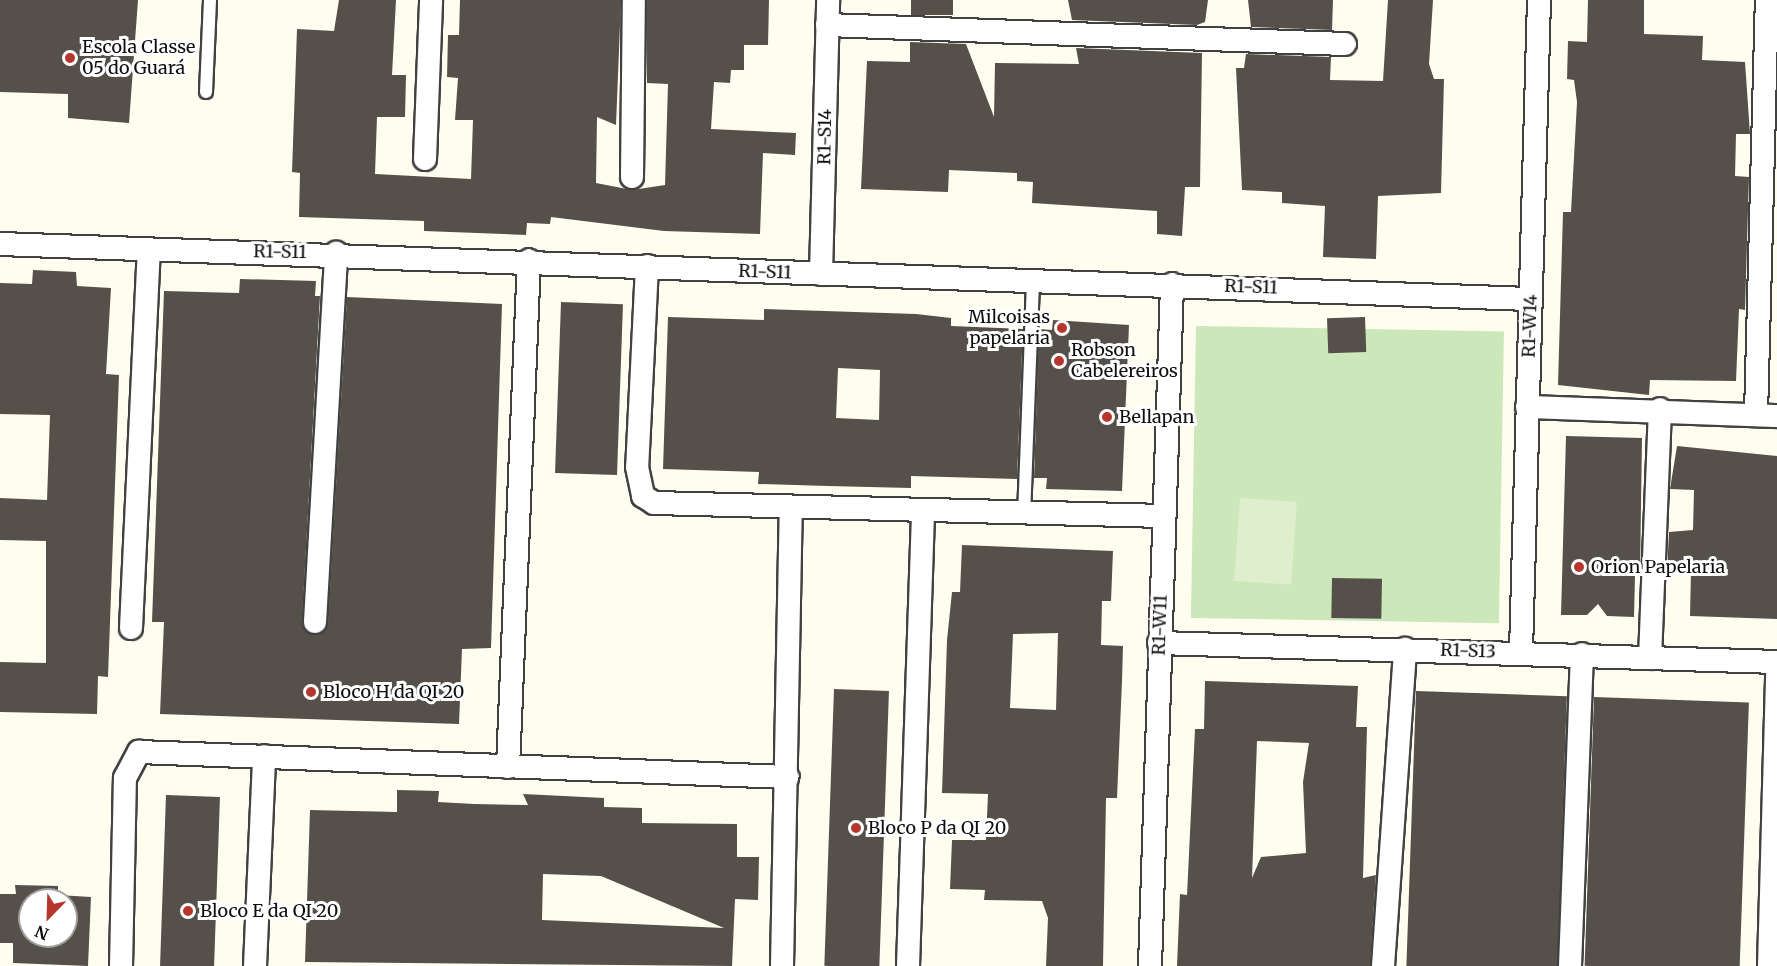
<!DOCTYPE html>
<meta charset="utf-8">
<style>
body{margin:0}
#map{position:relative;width:1777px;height:966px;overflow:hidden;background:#fefdef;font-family:Merriweather,serif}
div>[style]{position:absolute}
.green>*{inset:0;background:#cce7ba;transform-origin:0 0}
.pitch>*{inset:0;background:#dfeecc;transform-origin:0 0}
.building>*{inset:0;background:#56504a;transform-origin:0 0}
.roads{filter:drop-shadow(2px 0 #414141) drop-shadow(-2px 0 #414141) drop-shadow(0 2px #414141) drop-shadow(0 -2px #414141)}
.lane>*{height:12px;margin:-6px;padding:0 6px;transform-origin:6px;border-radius:6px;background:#fff}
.street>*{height:22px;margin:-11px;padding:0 11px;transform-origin:11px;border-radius:11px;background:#fff}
.dots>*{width:16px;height:16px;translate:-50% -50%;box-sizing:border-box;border:3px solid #fff;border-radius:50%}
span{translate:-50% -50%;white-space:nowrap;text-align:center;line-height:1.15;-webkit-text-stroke:6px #fff;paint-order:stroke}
.poi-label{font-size:18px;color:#0e0e0e}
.left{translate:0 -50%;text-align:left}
.right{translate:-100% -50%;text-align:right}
.street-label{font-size:18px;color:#0e0e0e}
.north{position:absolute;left:18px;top:888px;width:60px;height:60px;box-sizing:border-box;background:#fff;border:2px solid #9f9f9f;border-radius:50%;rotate:203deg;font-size:16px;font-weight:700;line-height:24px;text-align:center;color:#0e0e0e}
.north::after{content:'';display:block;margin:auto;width:21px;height:27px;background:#b6362d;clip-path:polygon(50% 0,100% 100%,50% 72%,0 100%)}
</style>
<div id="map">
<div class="green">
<div style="left:1196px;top:326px;width:308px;height:292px;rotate:1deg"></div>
</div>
<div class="pitch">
<div style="left:1240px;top:498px;width:57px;height:83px;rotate:4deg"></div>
</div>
<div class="building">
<div style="clip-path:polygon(0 0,138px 0,129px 123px,68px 118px,68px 94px,0 92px)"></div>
<div style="clip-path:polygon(339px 0,396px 0,392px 75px,406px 75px,405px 117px,377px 117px,375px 174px,471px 179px,473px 120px,455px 120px,458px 78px,447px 77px,448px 35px,459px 35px,460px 0,621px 0,616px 125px,597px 117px,596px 183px,632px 190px,665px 185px,668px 84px,647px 83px,647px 0,769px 0,768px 45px,744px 45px,744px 70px,731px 70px,730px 83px,714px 82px,711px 129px,796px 133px,795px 155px,763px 153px,760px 234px,664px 231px,551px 217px,550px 224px,527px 223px,526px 235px,424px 231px,424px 221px,299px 217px,300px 173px,292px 172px,297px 29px,334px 31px)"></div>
<div style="left:911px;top:0;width:42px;height:15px"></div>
<div style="clip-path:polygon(1068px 0,1208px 0,1205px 22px,1197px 25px,1072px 20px)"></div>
<div style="clip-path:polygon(1248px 0,1333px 0,1332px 30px,1251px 27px)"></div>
<div style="clip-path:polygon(1388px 0,1433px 0,1429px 64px,1434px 79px,1444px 79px,1441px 193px,1378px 196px,1376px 259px,1323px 257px,1325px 206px,1282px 203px,1282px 192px,1242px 190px,1236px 68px,1244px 68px,1246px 54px,1331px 57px,1330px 80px,1383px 81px)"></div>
<div style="clip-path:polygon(1588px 0,1644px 0,1644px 34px,1703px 36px,1702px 60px,1745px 62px,1750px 134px,1736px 134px,1735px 176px,1749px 177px,1745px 310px,1739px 309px,1736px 381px,1650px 380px,1649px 395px,1558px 385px,1563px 212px,1571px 212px,1577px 102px,1574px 80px,1567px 79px,1568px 41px,1587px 42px)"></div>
<div style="clip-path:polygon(910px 42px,966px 44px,994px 117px,995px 63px,1079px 64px,1076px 48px,1202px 53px,1200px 187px,1185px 187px,1182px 236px,1157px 234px,1157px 211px,1032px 203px,1033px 182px,1017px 181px,1017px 173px,949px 170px,948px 192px,861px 189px,867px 61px,910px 62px)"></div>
<div style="clip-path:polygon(33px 270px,76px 272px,77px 286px,111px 288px,106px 374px,119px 375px,108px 677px,98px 676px,97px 714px,0 712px,0 662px,46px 663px,46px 541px,0 540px,0 498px,47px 500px,50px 415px,0 414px,0 283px,32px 284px)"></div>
<div style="clip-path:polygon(240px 279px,316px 281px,315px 296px,320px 296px,302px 621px,314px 635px,328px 623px,347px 297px,502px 304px,491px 648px,462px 649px,459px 724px,160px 714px,164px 622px,152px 622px,164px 291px,239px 293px)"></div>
<div style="left:561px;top:302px;width:62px;height:171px;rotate:2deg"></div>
<div style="clip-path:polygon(evenodd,764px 309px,916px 314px,951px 318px,951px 326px,1023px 329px,1017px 479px,911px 476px,911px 488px,828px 486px,758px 484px,759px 472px,663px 469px,668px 317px,764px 320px,764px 309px,838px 368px,880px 370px,879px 420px,836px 418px,838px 368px)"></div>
<div style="left:1365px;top:317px;width:35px;height:38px;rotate:88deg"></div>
<div style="clip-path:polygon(1053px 320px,1129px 325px,1122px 491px,1046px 489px,1047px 478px,1034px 478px,1039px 329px,1052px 330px)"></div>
<div style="clip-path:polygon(1566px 436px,1642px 438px,1640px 575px,1635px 576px,1634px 617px,1607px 616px,1598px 604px,1587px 615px,1561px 615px)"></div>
<div style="clip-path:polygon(1677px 446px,1777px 456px,1777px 619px,1690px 616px,1691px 571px,1667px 573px,1669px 532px,1693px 530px,1694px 490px,1670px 489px)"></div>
<div style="clip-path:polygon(evenodd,962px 545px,1113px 551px,1111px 601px,1102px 601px,1101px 645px,1123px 646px,1122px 681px,1117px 798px,1106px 798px,1103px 966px,1046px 966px,1048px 918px,1042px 901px,984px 900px,985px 890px,950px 889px,952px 840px,986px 840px,988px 794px,942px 793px,947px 640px,952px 592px,960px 592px,962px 545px,1058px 633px,1056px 710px,1010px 708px,1013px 634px,1058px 633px)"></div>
<div style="left:1332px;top:578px;width:50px;height:40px;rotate:1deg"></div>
<div style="clip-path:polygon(evenodd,1205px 681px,1358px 686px,1356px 727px,1367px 727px,1363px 878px,1376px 875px,1370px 966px,1177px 966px,1180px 894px,1187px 895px,1195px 729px,1204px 729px,1205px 681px,1257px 741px,1309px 743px,1303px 782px,1306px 853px,1261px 857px,1252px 878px,1257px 741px)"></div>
<div style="left:834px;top:689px;width:55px;height:277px;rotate:2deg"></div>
<div style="left:1416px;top:691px;width:151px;height:276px;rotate:2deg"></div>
<div style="left:1594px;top:697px;width:155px;height:269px;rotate:2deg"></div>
<div style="clip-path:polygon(evenodd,397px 790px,439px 791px,438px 802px,474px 804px,528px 805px,523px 794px,604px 798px,604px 807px,642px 808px,642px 823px,737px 824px,737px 857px,759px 857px,758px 900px,735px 899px,732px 966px,305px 962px,310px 810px,397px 812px,397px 790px,543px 874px,601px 876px,724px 928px,542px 920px,543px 874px)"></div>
<div style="left:166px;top:795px;width:54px;height:171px;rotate:2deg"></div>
<div style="clip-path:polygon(evenodd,15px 885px,58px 886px,58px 895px,91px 897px,88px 966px,13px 963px,13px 943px,0 943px,0 894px,16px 894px,15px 885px,30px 900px,66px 900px,66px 936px,30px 936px,30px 900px)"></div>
</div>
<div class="roads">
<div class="lane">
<div style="left:206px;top:92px;width:92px;rotate:-87.5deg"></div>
<div style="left:1024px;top:516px;width:237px;rotate:-87.8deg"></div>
</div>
<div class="street">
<div style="left:827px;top:25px;width:518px;rotate:2.1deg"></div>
<div style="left:425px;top:159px;width:159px;rotate:-87.8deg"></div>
<div style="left:632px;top:177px;width:177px;rotate:-89.4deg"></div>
<div style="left:0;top:244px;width:1532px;rotate:2.06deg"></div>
<div style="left:647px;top:266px;width:201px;rotate:92.8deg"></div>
<div style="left:637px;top:467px;width:30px;rotate:78deg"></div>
<div style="left:643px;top:496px;width:13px;rotate:32deg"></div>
<div style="left:654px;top:503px;width:510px;rotate:1.46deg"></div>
<div style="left:821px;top:274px;width:274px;rotate:-88.5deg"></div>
<div style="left:1527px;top:407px;width:250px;rotate:2.1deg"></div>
<div style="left:1756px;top:415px;width:415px;rotate:-88.5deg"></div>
<div style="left:315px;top:622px;width:370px;rotate:-86.7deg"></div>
<div style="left:131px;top:628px;width:378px;rotate:-87.3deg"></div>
<div style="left:1159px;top:643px;width:618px;rotate:1.76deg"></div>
<div style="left:1521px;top:652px;width:652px;rotate:-88.42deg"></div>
<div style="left:1650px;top:658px;width:249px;rotate:-87.7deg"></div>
<div style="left:508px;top:767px;width:507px;rotate:-87.63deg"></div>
<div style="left:121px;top:966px;width:188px;rotate:-88.8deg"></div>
<div style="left:125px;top:778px;width:30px;rotate:-62deg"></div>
<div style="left:139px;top:752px;width:649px;rotate:2.21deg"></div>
<div style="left:255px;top:966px;width:210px;rotate:-87.5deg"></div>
<div style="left:782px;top:966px;width:458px;rotate:-88.9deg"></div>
<div style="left:908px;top:966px;width:454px;rotate:-88.1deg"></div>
<div style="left:1150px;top:966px;width:682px;rotate:-88.15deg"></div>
<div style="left:1383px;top:966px;width:318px;rotate:-86deg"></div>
<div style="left:1570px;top:966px;width:312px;rotate:-87.8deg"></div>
<div style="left:1769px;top:966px;width:292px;rotate:-88.4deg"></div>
</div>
</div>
<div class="dots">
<div style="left:70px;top:58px;background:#b6362d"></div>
<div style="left:1062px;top:328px;background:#b6362d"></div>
<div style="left:1059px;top:361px;background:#b6362d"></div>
<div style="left:1107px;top:417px;background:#b6362d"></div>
<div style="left:1579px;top:567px;background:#b6362d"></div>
<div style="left:311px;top:692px;background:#b6362d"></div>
<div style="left:856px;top:828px;background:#b6362d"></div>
<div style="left:188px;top:911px;background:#b6362d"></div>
</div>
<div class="poi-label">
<span class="left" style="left:82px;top:58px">Escola Classe<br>05 do Guará</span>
<span class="right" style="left:1050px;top:328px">Milcoisas<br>papelaria</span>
<span class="left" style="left:1071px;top:361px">Robson<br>Cabelereiros</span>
<span class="left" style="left:1119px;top:417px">Bellapan</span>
<span class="left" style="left:1591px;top:567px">Orion Papelaria</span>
<span class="left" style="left:323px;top:692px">Bloco H da QI 20</span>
<span class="left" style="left:868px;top:828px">Bloco P da QI 20</span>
<span class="left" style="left:200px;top:911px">Bloco E da QI 20</span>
</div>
<div class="street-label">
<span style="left:825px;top:137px;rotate:-89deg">R1-S14</span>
<span style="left:280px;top:252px;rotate:1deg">R1-S11</span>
<span style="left:765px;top:272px;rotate:2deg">R1-S11</span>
<span style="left:1251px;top:287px;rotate:2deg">R1-S11</span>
<span style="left:1530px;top:326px;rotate:-88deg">R1-W14</span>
<span style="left:1160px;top:625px;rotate:-88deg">R1-W11</span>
<span style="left:1468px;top:651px;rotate:2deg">R1-S13</span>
</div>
<div class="north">N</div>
</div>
